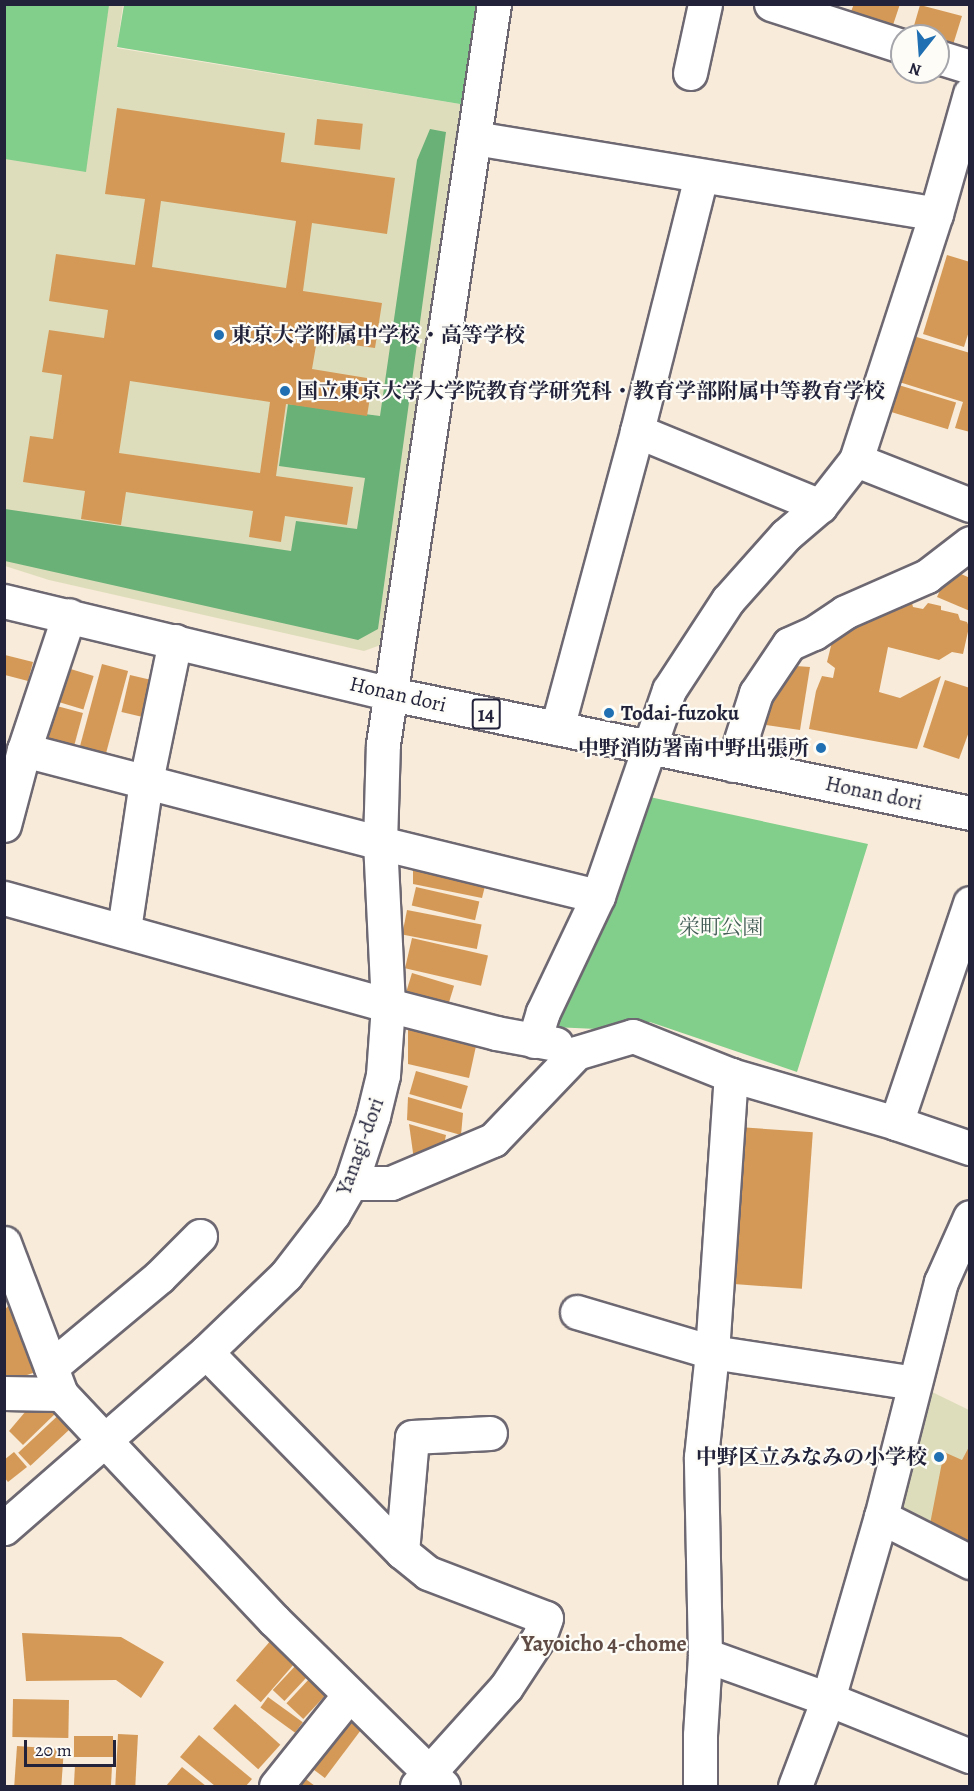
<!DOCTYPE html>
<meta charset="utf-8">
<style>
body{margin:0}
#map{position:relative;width:974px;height:1791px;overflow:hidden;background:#f8ebd9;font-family:Alegreya,"Noto Serif JP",serif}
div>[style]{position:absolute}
.built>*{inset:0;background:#deddbb}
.green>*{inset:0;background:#82ce8b}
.forest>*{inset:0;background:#69b177}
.building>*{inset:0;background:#d49957;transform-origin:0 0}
.roads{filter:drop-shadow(2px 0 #6d6872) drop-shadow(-2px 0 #6d6872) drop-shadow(0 2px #6d6872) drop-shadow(0 -2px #6d6872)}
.minor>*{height:33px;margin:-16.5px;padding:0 16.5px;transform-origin:16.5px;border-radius:16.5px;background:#fff}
.major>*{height:33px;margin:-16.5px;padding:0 16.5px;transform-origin:16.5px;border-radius:16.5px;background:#fff}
.dots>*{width:16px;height:16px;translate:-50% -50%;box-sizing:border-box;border:3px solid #fdfcf7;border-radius:50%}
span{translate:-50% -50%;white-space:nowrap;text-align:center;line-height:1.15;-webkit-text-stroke:4.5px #fdfcf7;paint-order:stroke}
.shield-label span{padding:2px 4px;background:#fdfcf7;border:2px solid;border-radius:4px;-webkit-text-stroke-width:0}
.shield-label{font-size:20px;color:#22223b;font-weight:700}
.poi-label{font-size:21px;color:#22223b;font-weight:700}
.left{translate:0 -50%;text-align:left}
.right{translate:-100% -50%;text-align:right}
.street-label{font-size:21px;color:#22223b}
.park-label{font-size:21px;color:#445e57}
.neighbourhood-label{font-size:22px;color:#604c45;font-weight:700}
.frame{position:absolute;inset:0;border:6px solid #22223b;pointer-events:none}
.north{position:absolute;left:890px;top:24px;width:60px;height:60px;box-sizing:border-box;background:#fdfcf7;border:2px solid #a5a5ac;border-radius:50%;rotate:197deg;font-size:16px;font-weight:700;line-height:24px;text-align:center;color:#22223b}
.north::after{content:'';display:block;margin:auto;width:21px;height:27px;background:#1f6fb2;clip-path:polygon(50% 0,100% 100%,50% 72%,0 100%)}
.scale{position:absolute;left:24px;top:1740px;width:92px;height:27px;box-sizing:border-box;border:3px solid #22223b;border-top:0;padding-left:8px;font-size:18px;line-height:21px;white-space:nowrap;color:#22223b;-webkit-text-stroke:4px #fdfcf7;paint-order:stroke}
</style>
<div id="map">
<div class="built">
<div style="clip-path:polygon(4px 5px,123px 5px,117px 48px,466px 105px,389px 642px,364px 651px,49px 580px,5px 566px)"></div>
<div style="clip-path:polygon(928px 1390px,969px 1410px,969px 1551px,896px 1513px)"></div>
</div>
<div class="green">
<div style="clip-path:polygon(4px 5px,109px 5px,86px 172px,5px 159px)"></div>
<div style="clip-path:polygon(124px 5px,480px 5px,466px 105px,117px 47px)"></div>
<div style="clip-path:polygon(645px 796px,868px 844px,797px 1072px,650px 1022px,597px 1029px,553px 1027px)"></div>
</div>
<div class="forest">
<div style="clip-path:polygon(430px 129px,446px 132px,378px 629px,358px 640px,5px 561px,5px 509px,291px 551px,296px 521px,357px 529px,365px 478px,279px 466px,288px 404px,380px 416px,417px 160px)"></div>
</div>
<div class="building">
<div style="clip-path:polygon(854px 4px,900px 4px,892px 28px,850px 14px)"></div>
<div style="clip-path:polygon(920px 5px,962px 16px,952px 48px,938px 44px,938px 36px,911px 36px)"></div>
<div style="clip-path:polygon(evenodd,117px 108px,285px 133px,281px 162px,395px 178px,387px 234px,312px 223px,303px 291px,382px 303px,375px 348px,317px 340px,312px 369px,373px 379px,367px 416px,286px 404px,276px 476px,353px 487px,347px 525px,285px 516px,281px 542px,249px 537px,253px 511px,126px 492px,121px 525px,81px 519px,85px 491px,23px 482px,30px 436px,53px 439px,62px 375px,42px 372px,49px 330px,104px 338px,108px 310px,49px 301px,56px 254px,135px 265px,145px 199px,105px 194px,117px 108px,161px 201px,296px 221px,286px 288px,152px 267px,161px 201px,117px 108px,130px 381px,270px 402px,260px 473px,119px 453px,130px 381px)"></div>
<div style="left:317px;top:119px;width:46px;height:26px;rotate:6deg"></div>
<div style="clip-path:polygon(947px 255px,970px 262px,970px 328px,964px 347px,923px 334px)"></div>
<div style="clip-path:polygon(910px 335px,970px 353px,970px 432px,955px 428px,963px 402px,896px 381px)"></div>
<div style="left:892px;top:383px;width:67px;height:28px;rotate:17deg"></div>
<div style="clip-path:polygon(950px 569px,970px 578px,970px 611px,937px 597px)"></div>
<div style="clip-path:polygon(898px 600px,912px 603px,913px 607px,923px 609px,928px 603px,941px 606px,941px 610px,958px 614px,960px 620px,967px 622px,969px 627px,963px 654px,952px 652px,939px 660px,888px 647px,879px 692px,900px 698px,941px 676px,917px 749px,809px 729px,816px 691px,822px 676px,833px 678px,835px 668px,827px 662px,834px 634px,881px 605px,896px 608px)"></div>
<div style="clip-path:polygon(5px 655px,33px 662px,28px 681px,5px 675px)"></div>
<div style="left:102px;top:664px;width:27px;height:95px;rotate:15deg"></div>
<div style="clip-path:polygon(796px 666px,810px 667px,800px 730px,766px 725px,770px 707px)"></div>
<div style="left:64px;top:667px;width:31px;height:35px;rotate:17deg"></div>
<div style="left:130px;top:675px;width:23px;height:38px;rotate:13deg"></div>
<div style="clip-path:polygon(945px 680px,970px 688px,970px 729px,959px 759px,923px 747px)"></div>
<div style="left:53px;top:705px;width:31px;height:43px;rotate:15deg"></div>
<div style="clip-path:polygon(413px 859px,487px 878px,482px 898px,413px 884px)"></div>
<div style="left:416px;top:887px;width:65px;height:19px;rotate:13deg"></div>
<div style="left:407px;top:910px;width:76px;height:25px;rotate:11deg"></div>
<div style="left:412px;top:938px;width:78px;height:31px;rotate:13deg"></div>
<div style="left:412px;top:973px;width:44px;height:31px;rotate:17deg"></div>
<div style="clip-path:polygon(408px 1019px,478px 1037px,469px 1078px,408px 1064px)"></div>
<div style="left:416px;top:1071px;width:54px;height:24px;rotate:16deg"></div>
<div style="clip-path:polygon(408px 1097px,463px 1113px,461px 1135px,407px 1120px)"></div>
<div style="clip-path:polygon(409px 1124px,446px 1135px,444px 1145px,414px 1160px)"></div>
<div style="left:738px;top:1127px;width:75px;height:157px;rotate:4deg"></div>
<div style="clip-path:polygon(12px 1301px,36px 1372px,24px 1376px,4px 1377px,4px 1311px)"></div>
<div style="clip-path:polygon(31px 1405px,59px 1410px,23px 1445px,9px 1431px)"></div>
<div style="left:65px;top:1409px;width:18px;height:64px;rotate:47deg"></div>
<div style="clip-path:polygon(970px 1445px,970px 1544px,930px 1524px,944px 1452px,962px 1460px)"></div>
<div style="clip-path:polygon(14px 1452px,27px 1467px,8px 1482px,4px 1477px,4px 1460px)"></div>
<div style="clip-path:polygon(22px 1633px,121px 1637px,164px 1662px,141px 1698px,116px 1680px,26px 1681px)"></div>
<div style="left:272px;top:1639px;width:33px;height:55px;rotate:41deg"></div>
<div style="left:298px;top:1663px;width:16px;height:37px;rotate:43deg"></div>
<div style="left:311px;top:1677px;width:23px;height:36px;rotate:43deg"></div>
<div style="left:268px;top:1697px;width:43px;height:13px;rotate:36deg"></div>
<div style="left:13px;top:1699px;width:56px;height:38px;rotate:1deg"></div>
<div style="left:235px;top:1704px;width:61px;height:33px;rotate:42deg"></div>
<div style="left:337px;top:1712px;width:30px;height:60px;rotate:37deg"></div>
<div style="left:118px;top:1734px;width:20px;height:52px;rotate:3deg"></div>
<div style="clip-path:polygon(199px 1735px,252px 1779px,246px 1786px,215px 1786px,180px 1757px)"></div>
<div style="left:74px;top:1736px;width:39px;height:21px"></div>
<div style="left:17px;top:1746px;width:47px;height:40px;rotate:4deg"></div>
<div style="left:75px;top:1765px;width:37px;height:21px;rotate:3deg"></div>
<div style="clip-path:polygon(182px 1767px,206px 1786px,166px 1786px)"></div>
<div style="clip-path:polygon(291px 1768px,315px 1786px,277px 1786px)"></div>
</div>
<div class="roads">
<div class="minor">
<div style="left:771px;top:4px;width:138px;rotate:17.8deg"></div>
<div style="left:938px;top:57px;width:34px;rotate:17deg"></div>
<div style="left:690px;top:73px;width:71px;rotate:-77.7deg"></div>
<div style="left:474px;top:138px;width:468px;rotate:9.3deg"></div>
<div style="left:637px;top:431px;width:198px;rotate:22.3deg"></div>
<div style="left:856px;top:460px;width:123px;rotate:21.5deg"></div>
<div style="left:557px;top:728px;width:308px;rotate:-74.9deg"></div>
<div style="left:637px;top:431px;width:263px;rotate:-75.9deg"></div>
<div style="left:24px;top:750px;width:368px;rotate:14.6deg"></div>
<div style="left:380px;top:843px;width:224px;rotate:13.7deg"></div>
<div style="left:733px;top:765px;width:76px;rotate:-72.3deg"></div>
<div style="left:756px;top:693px;width:59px;rotate:-56deg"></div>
<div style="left:789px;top:644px;width:27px;rotate:-24deg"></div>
<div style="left:814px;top:633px;width:37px;rotate:-34deg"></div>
<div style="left:845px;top:612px;width:90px;rotate:-23.7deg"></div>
<div style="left:927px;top:576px;width:54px;rotate:-37.5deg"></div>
<div style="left:4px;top:825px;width:78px;rotate:-75.1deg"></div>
<div style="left:24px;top:750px;width:142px;rotate:-71.6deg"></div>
<div style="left:4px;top:898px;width:399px;rotate:15.6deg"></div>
<div style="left:388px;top:1005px;width:112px;rotate:14.5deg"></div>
<div style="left:496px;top:1033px;width:61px;rotate:10.4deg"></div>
<div style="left:124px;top:929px;width:150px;rotate:-81.5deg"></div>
<div style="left:146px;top:781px;width:143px;rotate:-78.3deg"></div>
<div style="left:534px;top:1041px;width:30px;rotate:-73deg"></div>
<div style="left:543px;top:1012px;width:128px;rotate:-64.6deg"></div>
<div style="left:598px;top:896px;width:218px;rotate:-71deg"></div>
<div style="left:669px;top:690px;width:108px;rotate:-56.8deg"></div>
<div style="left:728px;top:600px;width:87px;rotate:-48.3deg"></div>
<div style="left:786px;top:535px;width:45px;rotate:-40.5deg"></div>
<div style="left:820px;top:506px;width:58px;rotate:-52deg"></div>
<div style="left:856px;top:460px;width:259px;rotate:-72deg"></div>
<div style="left:936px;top:214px;width:125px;rotate:-74.2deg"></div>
<div style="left:896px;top:1123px;width:232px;rotate:-71.4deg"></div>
<div style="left:351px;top:1183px;width:40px"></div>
<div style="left:391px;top:1183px;width:111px;rotate:-22.9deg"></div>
<div style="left:493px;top:1140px;width:120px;rotate:-46.3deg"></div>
<div style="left:576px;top:1053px;width:59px;rotate:-16.6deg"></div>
<div style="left:633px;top:1036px;width:105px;rotate:21.7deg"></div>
<div style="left:731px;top:1075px;width:172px;rotate:16.2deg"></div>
<div style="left:896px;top:1123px;width:78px;rotate:18.7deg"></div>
<div style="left:4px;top:1243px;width:161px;rotate:69.3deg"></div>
<div style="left:61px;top:1394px;width:311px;rotate:46.7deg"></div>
<div style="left:274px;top:1620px;width:237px;rotate:44.5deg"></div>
<div style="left:577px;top:1312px;width:141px;rotate:16.5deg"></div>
<div style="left:712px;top:1352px;width:204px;rotate:8.7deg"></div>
<div style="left:206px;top:1352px;width:280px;rotate:45.6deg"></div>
<div style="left:402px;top:1552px;width:33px;rotate:39deg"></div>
<div style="left:428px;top:1573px;width:126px;rotate:20.9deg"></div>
<div style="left:546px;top:1618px;width:20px;rotate:110deg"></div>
<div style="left:539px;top:1637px;width:60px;rotate:123.4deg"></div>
<div style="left:506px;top:1687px;width:133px;rotate:132deg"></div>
<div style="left:51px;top:1367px;width:141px;rotate:-39.8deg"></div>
<div style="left:159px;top:1277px;width:58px;rotate:-45deg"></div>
<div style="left:4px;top:1393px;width:57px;rotate:1deg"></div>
<div style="left:881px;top:1517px;width:100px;rotate:26.8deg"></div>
<div style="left:4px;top:1528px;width:268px;rotate:-41.1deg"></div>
<div style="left:206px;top:1352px;width:111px;rotate:-43.9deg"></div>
<div style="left:286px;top:1275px;width:77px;rotate:-52.4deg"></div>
<div style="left:333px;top:1214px;width:36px;rotate:-60deg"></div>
<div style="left:351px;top:1183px;width:71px;rotate:-71.8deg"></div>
<div style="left:373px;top:1116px;width:42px;rotate:-76.3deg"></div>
<div style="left:383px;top:1075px;width:70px;rotate:-85.9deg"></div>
<div style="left:388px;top:1005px;width:162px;rotate:-92.8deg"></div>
<div style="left:380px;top:843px;width:99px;rotate:-88.3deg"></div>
<div style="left:383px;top:744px;width:748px;rotate:-81.47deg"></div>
<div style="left:402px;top:1552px;width:115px;rotate:-85deg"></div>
<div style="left:412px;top:1437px;width:78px;rotate:-2.9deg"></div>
<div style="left:705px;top:1655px;width:131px;rotate:19.7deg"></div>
<div style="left:828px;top:1699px;width:153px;rotate:21.9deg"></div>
<div style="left:276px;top:1786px;width:115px;rotate:-51.3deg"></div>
<div style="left:700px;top:1786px;width:51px;rotate:-90deg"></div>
<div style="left:700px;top:1735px;width:80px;rotate:-86.4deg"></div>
<div style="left:705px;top:1655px;width:198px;rotate:-91.2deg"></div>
<div style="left:701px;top:1457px;width:106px;rotate:-84deg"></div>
<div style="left:712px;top:1352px;width:278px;rotate:-86.1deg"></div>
<div style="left:795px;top:1786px;width:93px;rotate:-69.2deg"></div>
<div style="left:828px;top:1699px;width:190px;rotate:-73.8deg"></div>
<div style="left:881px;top:1517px;width:243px;rotate:-75.7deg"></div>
<div style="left:941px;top:1282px;width:71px;rotate:-66deg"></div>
</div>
<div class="major">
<div style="left:4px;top:601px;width:398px;rotate:13.5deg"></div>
<div style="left:391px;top:694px;width:591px;rotate:11.61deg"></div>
</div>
</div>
<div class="dots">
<div style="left:219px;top:335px;background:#1f6fb2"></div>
<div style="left:285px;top:391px;background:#1f6fb2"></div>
<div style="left:609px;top:713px;background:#1f6fb2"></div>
<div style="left:821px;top:748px;background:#1f6fb2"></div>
<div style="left:939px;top:1457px;background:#1f6fb2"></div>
</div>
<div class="shield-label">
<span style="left:486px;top:714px">14</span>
</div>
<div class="poi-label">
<span class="left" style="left:231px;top:335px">東京大学附属中学校・高等学校</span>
<span class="left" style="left:297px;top:391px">国立東京大学大学院教育学研究科・教育学部附属中等教育学校</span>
<span class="left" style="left:621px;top:713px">Todai-fuzoku</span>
<span class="right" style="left:809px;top:748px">中野消防署南中野出張所</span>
<span class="right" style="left:927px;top:1457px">中野区立みなみの小学校</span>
</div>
<div class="street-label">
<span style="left:398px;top:694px;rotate:13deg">Honan dori</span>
<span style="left:874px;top:793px;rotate:12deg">Honan dori</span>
<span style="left:360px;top:1146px;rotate:-70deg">Yanagi-dori</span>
</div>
<div class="park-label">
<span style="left:721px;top:927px">栄町公園</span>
</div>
<div class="neighbourhood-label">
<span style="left:604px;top:1645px">Yayoicho 4-chome</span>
</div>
<div class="frame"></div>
<div class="north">N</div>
<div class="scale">20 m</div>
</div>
